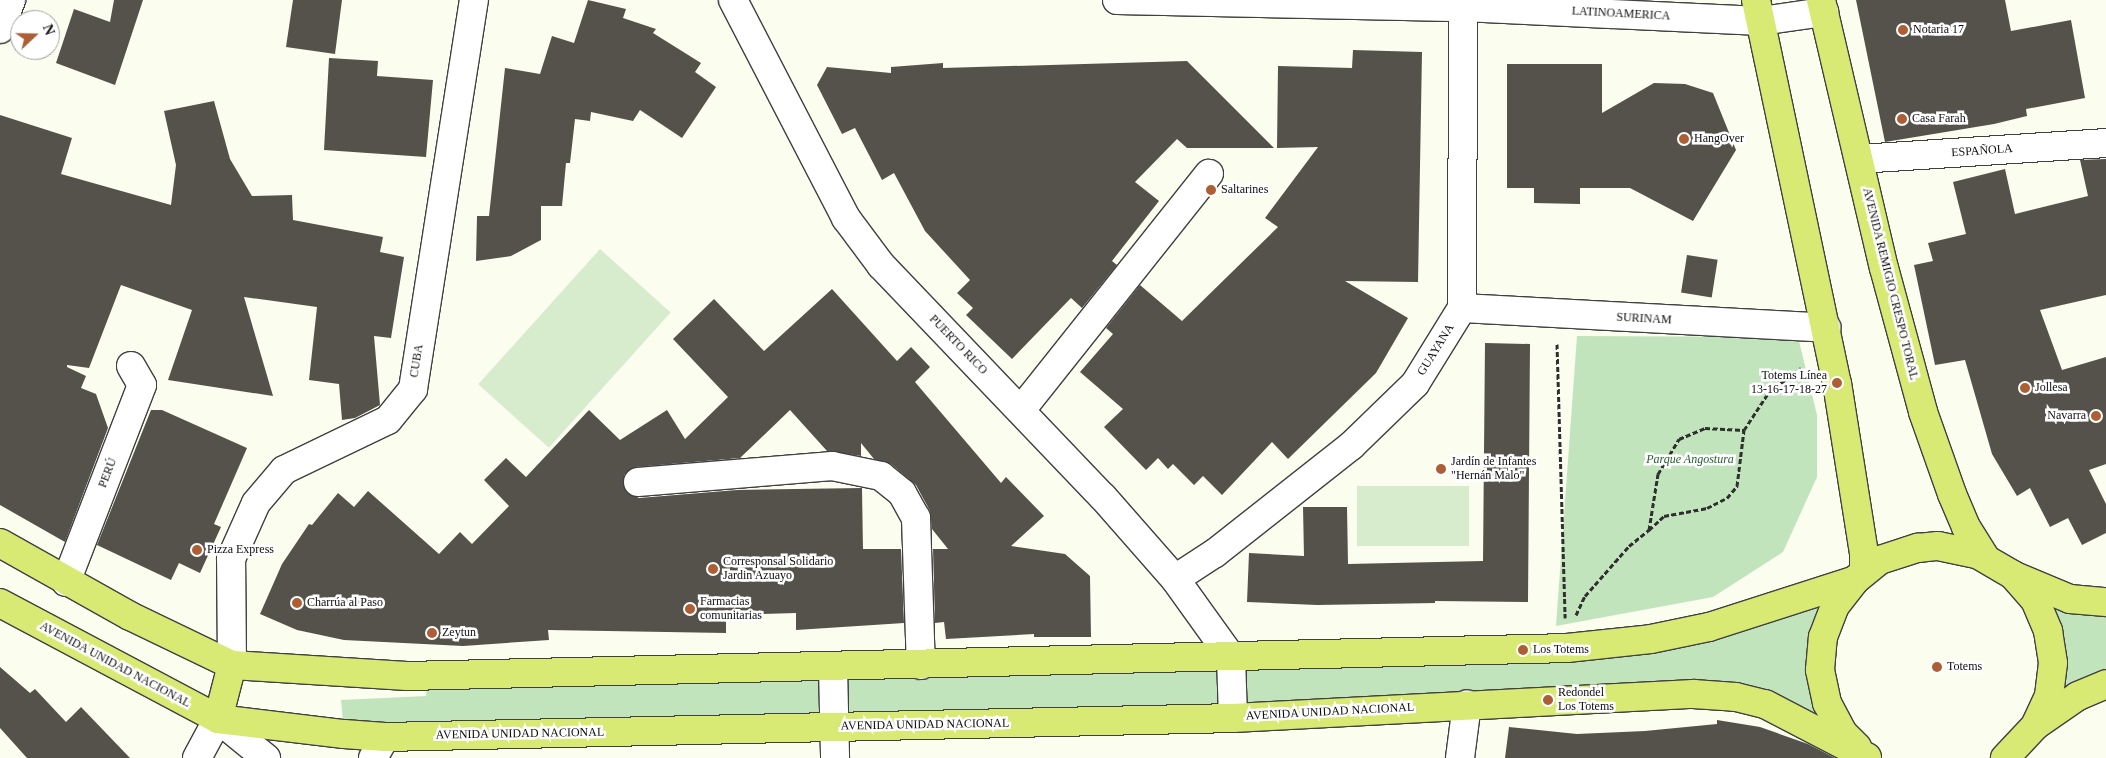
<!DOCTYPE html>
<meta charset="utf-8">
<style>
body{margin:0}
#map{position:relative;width:2106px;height:758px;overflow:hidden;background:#fbfdef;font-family:"Times New Roman",serif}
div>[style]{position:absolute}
.green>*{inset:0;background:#c2e4bd;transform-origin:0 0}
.pitch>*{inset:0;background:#d6eccd;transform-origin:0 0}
.building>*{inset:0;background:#55524b;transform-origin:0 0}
.path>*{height:3px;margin-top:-1.5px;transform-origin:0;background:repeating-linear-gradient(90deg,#2f2f2f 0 5px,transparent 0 7.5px)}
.roads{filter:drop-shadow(1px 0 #404040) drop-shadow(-1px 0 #404040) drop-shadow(0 1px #404040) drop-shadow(0 -1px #404040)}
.minor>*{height:28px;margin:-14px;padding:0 14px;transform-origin:14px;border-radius:14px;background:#fff}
.major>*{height:28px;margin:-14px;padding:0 14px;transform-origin:14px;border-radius:14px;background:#d8e974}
.dots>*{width:14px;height:14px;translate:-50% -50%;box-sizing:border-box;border:2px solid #fff;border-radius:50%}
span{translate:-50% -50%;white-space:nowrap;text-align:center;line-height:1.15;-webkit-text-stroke:5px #fff;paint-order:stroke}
.street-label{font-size:12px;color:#0d0d0d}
.poi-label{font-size:12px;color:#0d0d0d}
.left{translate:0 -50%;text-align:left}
.right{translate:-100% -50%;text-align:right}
.park-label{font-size:12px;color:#255e2f;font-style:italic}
.north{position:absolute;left:10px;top:10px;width:50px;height:50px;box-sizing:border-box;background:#fff;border:1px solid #9e9e9e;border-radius:50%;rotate:69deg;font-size:14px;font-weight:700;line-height:20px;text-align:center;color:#0d0d0d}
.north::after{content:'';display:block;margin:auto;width:18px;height:22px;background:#ad5e35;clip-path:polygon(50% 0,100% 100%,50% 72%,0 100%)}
</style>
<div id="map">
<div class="green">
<div style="clip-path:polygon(1577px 336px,1798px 337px,1817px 415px,1817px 477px,1783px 552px,1713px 597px,1556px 626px)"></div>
<div style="clip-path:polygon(1845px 589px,1821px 620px,1830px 724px,1785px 706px,1237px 712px,1235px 664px,1549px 658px)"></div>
<div style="clip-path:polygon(2040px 598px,2106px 602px,2106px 678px,2045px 715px)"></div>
<div style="left:1227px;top:663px;width:49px;height:391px;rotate:89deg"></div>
<div style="clip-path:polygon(833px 667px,835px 727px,344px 734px,341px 700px,426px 696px,428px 675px)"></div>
</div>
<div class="pitch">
<div style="left:600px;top:249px;width:95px;height:182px;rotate:42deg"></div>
<div style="left:1357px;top:486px;width:112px;height:60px"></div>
</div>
<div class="building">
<div style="clip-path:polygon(114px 0,143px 0,115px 85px,56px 63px,74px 9px,110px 22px)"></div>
<div style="clip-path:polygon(293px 0,342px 0,335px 54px,286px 47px)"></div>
<div style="clip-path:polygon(588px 0,626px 9px,623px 18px,656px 29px,653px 33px,701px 63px,695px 72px,716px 87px,682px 138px,640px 110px,633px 121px,591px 112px,590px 121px,575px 119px,570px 163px,566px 163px,562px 206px,541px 206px,541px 240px,511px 256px,476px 261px,477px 216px,489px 216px,505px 68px,540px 74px,552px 36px,574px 43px)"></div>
<div style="clip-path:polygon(1856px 0,2005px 0,2011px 31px,2071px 20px,2085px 98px,2026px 109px,2027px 116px,1994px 124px,1885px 142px)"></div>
<div style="clip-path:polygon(1353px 50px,1422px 52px,1418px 282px,1345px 281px,1408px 318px,1376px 373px,1288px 459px,1272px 442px,1222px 495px,1203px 476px,1194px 485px,1173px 464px,1168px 469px,1158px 458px,1146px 470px,1104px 427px,1123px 409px,1080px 372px,1113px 334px,1106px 328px,1140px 285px,1182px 321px,1278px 227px,1265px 218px,1318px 147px,1277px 148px,1278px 66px,1352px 68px)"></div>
<div style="clip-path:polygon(329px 58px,378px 61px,377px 76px,433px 80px,426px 157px,324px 150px)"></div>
<div style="clip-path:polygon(1187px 61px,1274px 148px,1187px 148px,1177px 139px,1135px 182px,1159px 201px,1112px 261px,1117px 265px,1082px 308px,1071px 298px,1012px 359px,966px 315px,973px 308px,957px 293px,970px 280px,925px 231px,894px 173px,882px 180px,855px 128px,842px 134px,817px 85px,827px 67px,891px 73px,891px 67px,943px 63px,943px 68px)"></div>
<div style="clip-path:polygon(1507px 64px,1602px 64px,1602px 113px,1654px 83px,1685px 84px,1713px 93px,1736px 150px,1693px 221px,1630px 188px,1580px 188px,1580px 204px,1534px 203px,1534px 188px,1507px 188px)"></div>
<div style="clip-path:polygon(214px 101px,230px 159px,252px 196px,292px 195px,293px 220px,383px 237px,380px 252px,404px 257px,391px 338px,374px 336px,380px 405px,355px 418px,342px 420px,339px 384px,309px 380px,317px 307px,244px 297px,273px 396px,168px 380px,192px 310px,121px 285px,89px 368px,67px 365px,67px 367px,86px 376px,81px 388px,96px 394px,108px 428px,65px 542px,0 505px,0 115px,72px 138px,61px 174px,171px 205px,176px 165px,164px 111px)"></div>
<div style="clip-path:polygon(2106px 159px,2106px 295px,2040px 310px,2062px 370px,2106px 357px,2106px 464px,2089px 470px,2106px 504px,2106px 533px,2082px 545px,2068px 518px,2050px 527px,2030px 488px,2017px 496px,1992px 454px,1965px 360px,1935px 365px,1914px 265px,1933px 261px,1928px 243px,1966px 234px,1953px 182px,2005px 169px,2015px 214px,2088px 196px,2080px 160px)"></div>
<div style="left:1687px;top:255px;width:31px;height:38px;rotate:9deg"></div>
<div style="clip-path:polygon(832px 289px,897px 361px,911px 347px,930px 367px,915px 382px,1001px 483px,1006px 477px,1044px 516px,1011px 546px,1065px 554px,1090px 576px,1091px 637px,1034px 637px,1034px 634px,946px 639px,944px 622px,935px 623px,933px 549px,948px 549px,932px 529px,930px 511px,916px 485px,891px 464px,874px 459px,861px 443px,861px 456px,827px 451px,790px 410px,740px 458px,636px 467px,624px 475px,625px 490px,639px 498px,737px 490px,862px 488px,863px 549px,901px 549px,904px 623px,796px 630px,796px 613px,726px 615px,726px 633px,548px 630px,549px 640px,463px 646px,344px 640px,297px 630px,260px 614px,282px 564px,309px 524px,312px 525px,338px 493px,354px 507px,368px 491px,439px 554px,460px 532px,472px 544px,509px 506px,484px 480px,506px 458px,526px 477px,589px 410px,620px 440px,667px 410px,685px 439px,728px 397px,673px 339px,714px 299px,764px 351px)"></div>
<div style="clip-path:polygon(1485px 343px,1530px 344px,1528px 602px,1435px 601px,1435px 603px,1317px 605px,1247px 602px,1249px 553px,1304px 556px,1303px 507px,1347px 507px,1348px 564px,1483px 561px)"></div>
<div style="clip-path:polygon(151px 410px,162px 410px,247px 448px,214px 524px,221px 527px,200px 573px,179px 563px,171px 580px,97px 545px)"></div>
<div style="clip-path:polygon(0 667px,30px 693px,35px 689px,66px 722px,81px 707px,130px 758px,27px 758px,0 728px)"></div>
<div style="clip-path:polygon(1717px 720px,1760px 727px,1808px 744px,1835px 758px,1505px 758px,1509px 727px,1577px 734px,1645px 731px,1717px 724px)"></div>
</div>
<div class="path">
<div style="left:1557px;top:344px;width:274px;rotate:88.3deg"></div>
<div style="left:1649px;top:530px;width:21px;rotate:-43deg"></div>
<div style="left:1664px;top:516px;width:44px;rotate:-10.5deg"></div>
<div style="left:1707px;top:508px;width:22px;rotate:-27deg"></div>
<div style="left:1727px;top:498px;width:16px;rotate:-50deg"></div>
<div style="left:1737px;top:486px;width:56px;rotate:-82.9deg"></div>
<div style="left:1576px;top:615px;width:21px;rotate:-65deg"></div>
<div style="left:1585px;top:596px;width:67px;rotate:-48.7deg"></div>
<div style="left:1629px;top:546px;width:26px;rotate:-39deg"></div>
<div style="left:1649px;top:530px;width:57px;rotate:-80.9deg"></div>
<div style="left:1658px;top:474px;width:41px;rotate:-59deg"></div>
<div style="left:1679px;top:439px;width:28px;rotate:-23deg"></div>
<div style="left:1705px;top:428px;width:39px;rotate:3deg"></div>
<div style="left:1744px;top:430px;width:45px;rotate:-56.7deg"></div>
<div style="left:1769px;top:392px;width:40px;rotate:-37deg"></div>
</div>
<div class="roads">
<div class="minor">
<div style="left:733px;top:0;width:246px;rotate:62.6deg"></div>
<div style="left:846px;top:218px;width:59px;rotate:53.3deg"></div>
<div style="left:881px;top:265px;width:321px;rotate:46.3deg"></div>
<div style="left:1103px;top:497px;width:109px;rotate:48.7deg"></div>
<div style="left:1175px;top:579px;width:96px;rotate:54.3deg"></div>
<div style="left:1231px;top:657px;width:61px;rotate:88.1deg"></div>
<div style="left:1117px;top:0;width:346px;rotate:1.2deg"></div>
<div style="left:1463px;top:7px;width:298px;rotate:2.7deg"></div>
<div style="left:1761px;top:21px;width:64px;rotate:-8.1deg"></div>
<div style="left:0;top:29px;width:31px;rotate:-69deg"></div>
<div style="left:1859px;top:159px;width:248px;rotate:-3.7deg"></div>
<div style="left:1462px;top:308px;width:365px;rotate:3.1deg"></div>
<div style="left:1021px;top:410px;width:302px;rotate:-51.5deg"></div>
<div style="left:638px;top:482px;width:195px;rotate:-4.7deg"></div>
<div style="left:832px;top:466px;width:50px;rotate:11.5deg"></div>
<div style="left:881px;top:476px;width:27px;rotate:39deg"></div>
<div style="left:902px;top:493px;width:29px;rotate:61deg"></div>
<div style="left:916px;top:518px;width:147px;rotate:88.1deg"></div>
<div style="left:1175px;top:579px;width:48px;rotate:-33deg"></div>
<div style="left:1215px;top:553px;width:173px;rotate:-38.2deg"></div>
<div style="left:1351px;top:446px;width:89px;rotate:-44.1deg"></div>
<div style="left:1415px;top:384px;width:89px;rotate:-58.3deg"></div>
<div style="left:1462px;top:308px;width:301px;rotate:-89.8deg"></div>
<div style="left:66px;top:582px;width:211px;rotate:-68.9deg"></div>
<div style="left:142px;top:385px;width:22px;rotate:-120deg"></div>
<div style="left:232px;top:665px;width:106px;rotate:-90.5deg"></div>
<div style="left:231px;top:559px;width:61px;rotate:-65.9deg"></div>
<div style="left:256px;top:503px;width:43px;rotate:-49.7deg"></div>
<div style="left:284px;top:470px;width:115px;rotate:-25.7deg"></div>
<div style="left:388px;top:420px;width:40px;rotate:-51deg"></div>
<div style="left:413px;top:389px;width:394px;rotate:-81.1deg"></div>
<div style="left:833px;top:667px;width:91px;rotate:88.7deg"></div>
<div style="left:197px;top:758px;width:44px;rotate:-61.7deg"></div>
<div style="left:218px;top:719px;width:62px;rotate:39.1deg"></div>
<div style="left:373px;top:758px;width:24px;rotate:-60deg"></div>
<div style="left:1460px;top:758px;width:54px;rotate:-82.6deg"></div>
</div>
<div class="major">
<div style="left:1756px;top:0;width:391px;rotate:78.1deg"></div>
<div style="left:1837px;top:383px;width:172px;rotate:81deg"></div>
<div style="left:1864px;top:553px;width:18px;rotate:90deg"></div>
<div style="left:1821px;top:0;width:275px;rotate:76.8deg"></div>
<div style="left:1884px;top:268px;width:149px;rotate:74.8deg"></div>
<div style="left:1923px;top:412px;width:87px;rotate:70.5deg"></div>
<div style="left:1952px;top:494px;width:36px;rotate:67deg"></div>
<div style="left:1966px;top:527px;width:36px;rotate:58deg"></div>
<div style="left:0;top:543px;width:149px;rotate:29.3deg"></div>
<div style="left:130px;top:616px;width:113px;rotate:25.7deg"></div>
<div style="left:232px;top:665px;width:175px;rotate:3.6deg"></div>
<div style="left:407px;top:676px;width:1160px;rotate:-1.38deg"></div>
<div style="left:1567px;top:648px;width:84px;rotate:-6.1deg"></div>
<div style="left:1651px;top:639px;width:59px;rotate:-11.7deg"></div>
<div style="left:1709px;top:627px;width:153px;rotate:-17.8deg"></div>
<div style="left:2017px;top:577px;width:57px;rotate:22.5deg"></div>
<div style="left:2070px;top:599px;width:36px;rotate:5deg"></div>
<div style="left:0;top:603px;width:247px;rotate:28deg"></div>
<div style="left:218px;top:719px;width:127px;rotate:6.8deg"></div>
<div style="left:344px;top:734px;width:41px;rotate:4.2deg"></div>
<div style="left:385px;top:737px;width:848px;rotate:-1.28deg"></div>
<div style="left:1233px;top:718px;width:461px;rotate:-3deg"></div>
<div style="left:1693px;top:694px;width:43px;rotate:4deg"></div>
<div style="left:1736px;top:697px;width:30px;rotate:14deg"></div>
<div style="left:1765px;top:704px;width:115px;rotate:27.5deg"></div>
<div style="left:218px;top:719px;width:56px;rotate:-75.5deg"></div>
<div style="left:2036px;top:725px;width:51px;rotate:-34.6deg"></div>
<div style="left:2078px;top:696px;width:30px;rotate:-23deg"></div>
<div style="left:1857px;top:747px;width:20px;rotate:-135deg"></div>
<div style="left:1843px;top:733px;width:34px;rotate:-118deg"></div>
<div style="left:1827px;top:703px;width:34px;rotate:-102deg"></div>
<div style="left:1820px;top:670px;width:33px;rotate:-85deg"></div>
<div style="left:1823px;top:637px;width:33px;rotate:-69deg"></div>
<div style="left:1835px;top:606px;width:33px;rotate:-52deg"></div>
<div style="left:1855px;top:580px;width:32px;rotate:-39deg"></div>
<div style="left:1880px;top:560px;width:40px;rotate:-18deg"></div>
<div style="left:1918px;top:548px;width:20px;rotate:-6deg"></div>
<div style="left:1938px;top:546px;width:40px;rotate:12deg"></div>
<div style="left:1977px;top:554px;width:42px;rotate:30.3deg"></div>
<div style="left:2013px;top:575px;width:33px;rotate:49deg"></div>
<div style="left:2035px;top:600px;width:34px;rotate:67deg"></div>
<div style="left:2048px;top:631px;width:32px;rotate:81deg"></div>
<div style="left:2053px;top:663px;width:33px;rotate:97deg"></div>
<div style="left:2049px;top:696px;width:33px;rotate:115deg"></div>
<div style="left:2035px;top:726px;width:44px;rotate:133.2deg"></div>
</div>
</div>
<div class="dots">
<div style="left:1903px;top:30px;background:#ad5e35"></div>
<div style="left:1902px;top:119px;background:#ad5e35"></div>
<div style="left:1684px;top:139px;background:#ad5e35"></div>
<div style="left:1211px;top:190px;background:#ad5e35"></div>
<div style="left:1837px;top:383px;background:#ad5e35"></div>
<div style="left:2025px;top:388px;background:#ad5e35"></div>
<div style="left:2096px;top:416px;background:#ad5e35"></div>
<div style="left:1441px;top:469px;background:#ad5e35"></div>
<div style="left:197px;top:550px;background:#ad5e35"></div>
<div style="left:713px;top:569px;background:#ad5e35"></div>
<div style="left:297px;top:603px;background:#ad5e35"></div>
<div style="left:690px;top:609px;background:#ad5e35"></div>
<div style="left:432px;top:633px;background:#ad5e35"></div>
<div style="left:1523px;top:650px;background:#ad5e35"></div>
<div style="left:1937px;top:667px;background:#ad5e35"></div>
<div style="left:1548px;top:700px;background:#ad5e35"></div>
</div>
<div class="street-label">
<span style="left:1621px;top:14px;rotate:3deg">LATINOAMERICA</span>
<span style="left:1982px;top:151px;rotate:-4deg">ESPAÑOLA</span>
<span style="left:1890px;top:284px;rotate:76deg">AVENIDA REMIGIO CRESPO TORAL</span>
<span style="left:1644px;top:319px;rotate:3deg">SURINAM</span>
<span style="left:958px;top:345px;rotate:46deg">PUERTO RICO</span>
<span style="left:1436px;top:350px;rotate:-58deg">GUAYANA</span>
<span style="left:417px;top:361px;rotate:-81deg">CUBA</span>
<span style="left:108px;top:473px;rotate:-69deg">PERÚ</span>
<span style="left:115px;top:665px;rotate:28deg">AVENIDA UNIDAD NACIONAL</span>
<span style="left:1330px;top:712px;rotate:-3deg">AVENIDA UNIDAD NACIONAL</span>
<span style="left:925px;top:725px;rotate:-1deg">AVENIDA UNIDAD NACIONAL</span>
<span style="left:520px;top:734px;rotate:-1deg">AVENIDA UNIDAD NACIONAL</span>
</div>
<div class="poi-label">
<span class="left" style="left:1913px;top:30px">Notaria 17</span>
<span class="left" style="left:1912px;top:119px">Casa Farah</span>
<span class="left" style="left:1694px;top:139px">HangOver</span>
<span class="left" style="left:1221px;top:190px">Saltarines</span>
<span class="right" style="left:1827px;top:383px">Totems Línea<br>13-16-17-18-27</span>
<span class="left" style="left:2035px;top:388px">Jollesa</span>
<span class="right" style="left:2086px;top:416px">Navarra</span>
<span class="left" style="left:1451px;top:469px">Jardín de Infantes<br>"Hernán Malo"</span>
<span class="left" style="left:207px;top:550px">Pizza Express</span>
<span class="left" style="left:723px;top:569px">Corresponsal Solidario<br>Jardin Azuayo</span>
<span class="left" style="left:700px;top:609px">Farmacias<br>comunitarias</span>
<span class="left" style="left:307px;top:603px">Charrúa al Paso</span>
<span class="left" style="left:442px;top:633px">Zeytun</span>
<span class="left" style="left:1533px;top:650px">Los Totems</span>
<span class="left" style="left:1947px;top:667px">Totems</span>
<span class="left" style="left:1558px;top:700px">Redondel<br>Los Totems</span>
</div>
<div class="park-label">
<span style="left:1690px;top:460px">Parque Angostura</span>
</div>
<div class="north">N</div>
</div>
